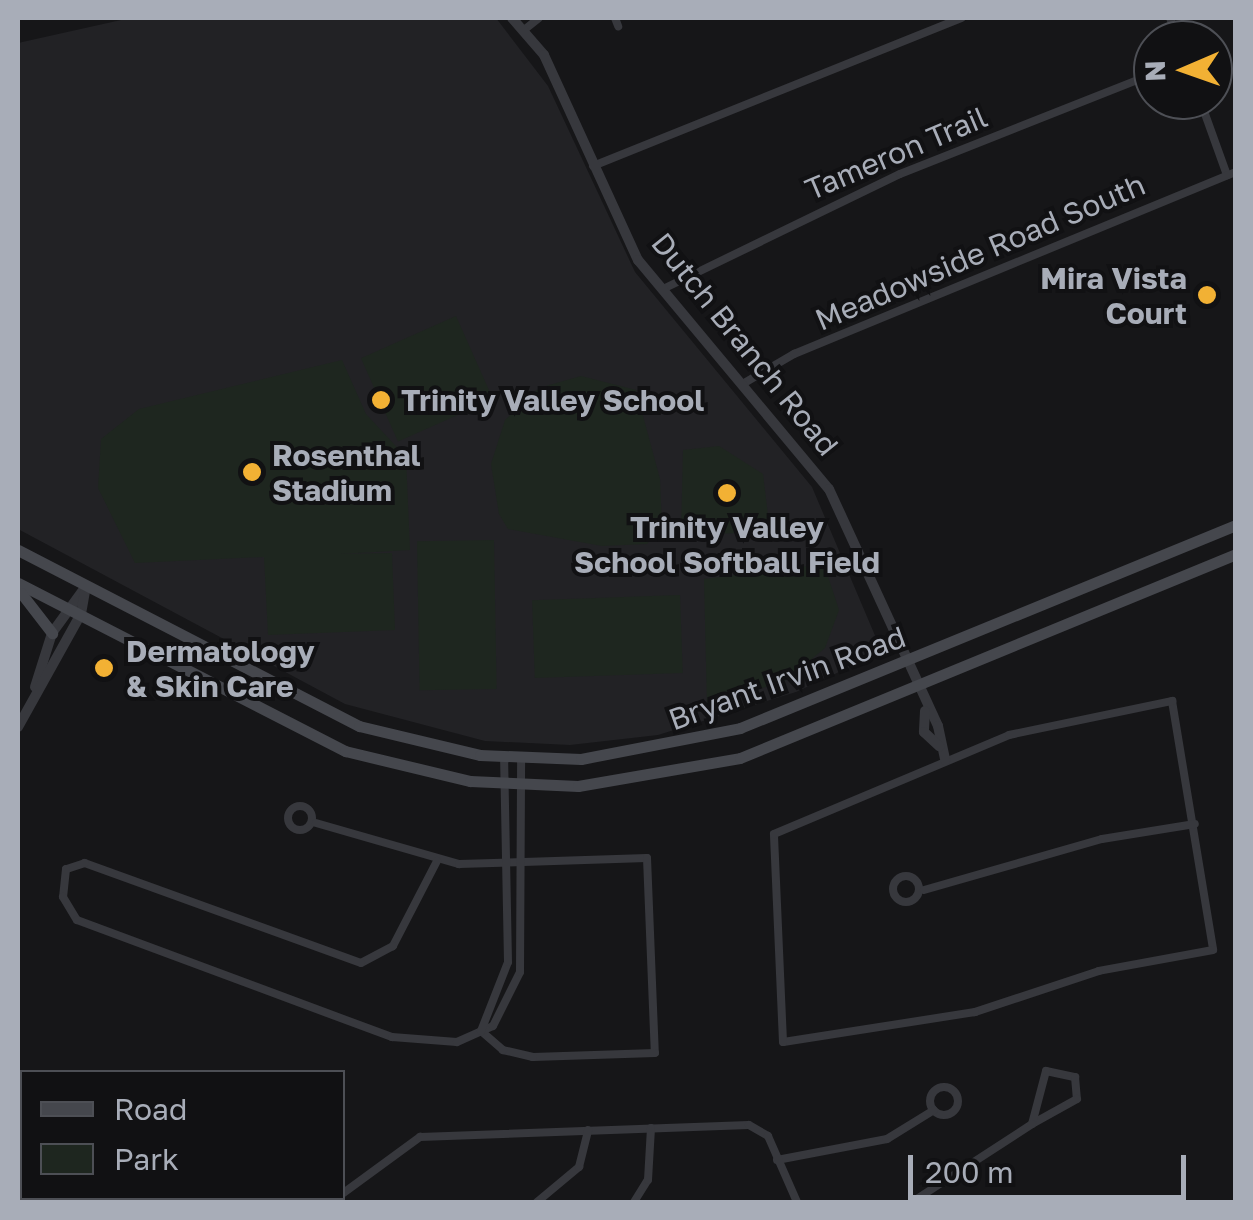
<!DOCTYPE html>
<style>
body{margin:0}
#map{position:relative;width:1253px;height:1220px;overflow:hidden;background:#161618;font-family:"Golos Text",sans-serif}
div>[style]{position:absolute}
.built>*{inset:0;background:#222225}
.green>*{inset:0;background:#1e261f;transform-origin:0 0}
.minor>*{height:8px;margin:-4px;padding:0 4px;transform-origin:4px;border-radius:4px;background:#37383d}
.minor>.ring{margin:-4px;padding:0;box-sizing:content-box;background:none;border:8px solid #37383d;border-radius:50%}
.tertiary>*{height:10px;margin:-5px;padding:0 5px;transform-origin:5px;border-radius:5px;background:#37383d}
.secondary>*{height:11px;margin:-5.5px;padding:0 5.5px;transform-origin:5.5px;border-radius:5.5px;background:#45474d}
.dots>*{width:28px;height:28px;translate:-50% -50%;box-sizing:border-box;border:5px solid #111113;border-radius:50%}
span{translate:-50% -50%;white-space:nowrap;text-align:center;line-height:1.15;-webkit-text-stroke:8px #111113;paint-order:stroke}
.street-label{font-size:30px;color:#a8adb8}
.poi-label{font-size:30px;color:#a8adb8;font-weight:700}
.right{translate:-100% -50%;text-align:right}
.left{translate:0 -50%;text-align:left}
.frame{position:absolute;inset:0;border:20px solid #a8adb8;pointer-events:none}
.legend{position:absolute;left:20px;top:1070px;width:325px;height:130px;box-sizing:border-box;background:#111113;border:2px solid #4d4f55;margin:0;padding:12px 18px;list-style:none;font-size:30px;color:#a8adb8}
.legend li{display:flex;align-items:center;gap:20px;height:50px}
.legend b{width:50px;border:2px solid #4d4f55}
.north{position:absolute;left:1133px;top:20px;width:100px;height:100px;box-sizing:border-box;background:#111113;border:2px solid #4d4f55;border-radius:50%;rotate:268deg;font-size:28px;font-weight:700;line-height:40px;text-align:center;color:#a8adb8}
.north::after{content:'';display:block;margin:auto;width:35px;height:45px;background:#f2b134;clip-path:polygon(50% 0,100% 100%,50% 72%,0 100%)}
.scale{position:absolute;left:908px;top:1155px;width:278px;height:45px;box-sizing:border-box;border:5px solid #a8adb8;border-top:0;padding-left:12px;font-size:30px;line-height:35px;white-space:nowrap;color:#a8adb8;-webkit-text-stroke:8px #111113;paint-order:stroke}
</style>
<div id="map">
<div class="built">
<div style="clip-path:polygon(130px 18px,496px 18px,548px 86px,635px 272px,812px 487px,882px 652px,796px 692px,658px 735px,570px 745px,485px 741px,345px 704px,18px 529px,18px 43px)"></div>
</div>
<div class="green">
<div style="left:456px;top:316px;width:91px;height:104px;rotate:66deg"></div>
<div style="clip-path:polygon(342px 360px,366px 414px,406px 457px,410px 550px,340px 554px,392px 553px,395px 630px,268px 635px,264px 557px,135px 563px,98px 488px,101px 439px,139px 409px)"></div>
<div style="clip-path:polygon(581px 376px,636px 390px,660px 479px,662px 526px,647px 544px,602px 546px,508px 529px,499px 514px,491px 464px,505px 420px,539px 388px)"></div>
<div style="clip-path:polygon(719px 446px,763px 474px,770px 532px,681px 535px,683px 450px)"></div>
<div style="left:494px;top:540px;width:149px;height:77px;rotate:89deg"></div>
<div style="clip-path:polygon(824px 564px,839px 610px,825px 648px,785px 681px,707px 705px,704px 579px)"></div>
<div style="left:680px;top:595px;width:78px;height:148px;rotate:88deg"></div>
</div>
<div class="minor">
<div style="left:615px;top:18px;width:9px;rotate:69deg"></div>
<div style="left:1170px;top:18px;width:23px;rotate:70deg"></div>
<div style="left:524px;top:30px;width:19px;rotate:-39deg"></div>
<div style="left:1200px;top:100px;width:80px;rotate:70.2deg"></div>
<div style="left:593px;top:166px;width:397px;rotate:-21.9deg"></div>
<div style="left:663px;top:289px;width:263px;rotate:-25.9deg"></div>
<div style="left:900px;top:174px;width:272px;rotate:-21.6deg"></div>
<div style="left:746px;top:382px;width:56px;rotate:-30.3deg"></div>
<div style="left:794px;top:354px;width:478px;rotate:-22.4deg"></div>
<div style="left:1172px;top:701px;width:252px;rotate:80.6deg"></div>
<div style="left:1213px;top:950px;width:116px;rotate:169.6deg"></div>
<div style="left:1099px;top:971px;width:131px;rotate:161.7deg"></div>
<div style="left:975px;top:1012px;width:194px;rotate:171.1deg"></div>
<div style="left:783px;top:1042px;width:208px;rotate:-92.5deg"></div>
<div style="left:774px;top:834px;width:255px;rotate:-22.8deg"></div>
<div style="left:1009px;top:735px;width:167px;rotate:-11.8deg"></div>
<div class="ring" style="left:288px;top:806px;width:16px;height:16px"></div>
<div style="left:316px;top:823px;width:149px;rotate:16deg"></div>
<div style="left:459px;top:864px;width:188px;rotate:-1.8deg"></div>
<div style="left:647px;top:858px;width:195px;rotate:87.7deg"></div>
<div style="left:655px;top:1053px;width:122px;rotate:178.1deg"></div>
<div style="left:533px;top:1057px;width:31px;rotate:-167deg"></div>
<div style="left:503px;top:1050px;width:29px;rotate:-139deg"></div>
<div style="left:437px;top:861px;width:96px;rotate:117.4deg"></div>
<div style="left:393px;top:946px;width:36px;rotate:152deg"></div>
<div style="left:361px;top:963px;width:294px;rotate:-160.1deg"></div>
<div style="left:85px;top:863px;width:20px;rotate:162deg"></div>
<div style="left:66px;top:869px;width:28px;rotate:96deg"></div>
<div style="left:63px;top:897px;width:27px;rotate:59deg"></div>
<div style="left:77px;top:920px;width:336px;rotate:20.4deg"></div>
<div style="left:392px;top:1037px;width:65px;rotate:4.4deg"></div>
<div style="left:457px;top:1042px;width:39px;rotate:-24deg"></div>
<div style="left:493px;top:1026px;width:60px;rotate:-63.4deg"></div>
<div style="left:520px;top:972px;width:214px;rotate:-89.7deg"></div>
<div class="ring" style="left:893px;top:876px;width:18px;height:18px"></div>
<div style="left:924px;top:890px;width:185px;rotate:-16deg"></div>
<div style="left:1102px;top:839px;width:94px;rotate:-9.2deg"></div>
<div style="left:481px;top:1031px;width:74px;rotate:-68.6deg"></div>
<div style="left:508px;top:962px;width:205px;rotate:-91.1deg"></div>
<div style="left:1046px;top:1071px;width:30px;rotate:12deg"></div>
<div style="left:1075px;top:1077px;width:22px;rotate:85deg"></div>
<div style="left:1077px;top:1099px;width:51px;rotate:150.9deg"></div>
<div style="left:1032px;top:1124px;width:55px;rotate:-75.2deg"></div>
<div class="ring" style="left:930px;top:1087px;width:20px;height:20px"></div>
<div style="left:18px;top:1126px;width:4px;rotate:27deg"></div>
<div style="left:777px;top:1160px;width:112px;rotate:-10.8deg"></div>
<div style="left:887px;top:1139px;width:55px;rotate:-31.7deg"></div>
<div style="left:342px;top:1194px;width:97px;rotate:-36.2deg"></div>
<div style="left:420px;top:1137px;width:329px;rotate:-2.1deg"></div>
<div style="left:749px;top:1125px;width:22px;rotate:30deg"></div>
<div style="left:768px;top:1136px;width:72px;rotate:66.3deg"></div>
<div style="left:231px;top:1198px;width:15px;rotate:16deg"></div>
<div style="left:163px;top:1202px;width:4px;rotate:-63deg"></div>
<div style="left:321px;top:1202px;width:15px;rotate:-16deg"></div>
<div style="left:537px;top:1202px;width:55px;rotate:-39.8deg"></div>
<div style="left:579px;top:1167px;width:38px;rotate:-76deg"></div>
<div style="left:634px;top:1202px;width:26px;rotate:-58deg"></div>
<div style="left:648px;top:1180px;width:52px;rotate:-86.7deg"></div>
<div style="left:912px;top:1202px;width:143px;rotate:-33deg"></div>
</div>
<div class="tertiary">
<div style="left:512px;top:18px;width:49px;rotate:49.1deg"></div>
<div style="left:544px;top:55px;width:226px;rotate:65.4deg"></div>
<div style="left:638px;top:260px;width:298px;rotate:50.2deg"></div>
<div style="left:829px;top:489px;width:261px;rotate:65.3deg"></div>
<div style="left:938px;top:726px;width:35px;rotate:78deg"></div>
<div style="left:35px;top:687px;width:57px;rotate:-72.5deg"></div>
<div style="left:52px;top:633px;width:54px;rotate:-54deg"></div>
<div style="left:925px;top:711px;width:21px;rotate:93deg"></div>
<div style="left:924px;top:732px;width:21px;rotate:43deg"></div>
<div style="left:18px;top:727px;width:129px;rotate:-60.9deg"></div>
<div style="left:81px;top:614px;width:27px;rotate:-80deg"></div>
</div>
<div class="secondary">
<div style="left:18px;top:550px;width:384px;rotate:27.3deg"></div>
<div style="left:359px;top:726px;width:124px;rotate:13.5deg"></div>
<div style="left:480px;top:755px;width:101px;rotate:2.3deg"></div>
<div style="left:581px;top:759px;width:162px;rotate:-11deg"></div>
<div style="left:740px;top:728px;width:536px;rotate:-22.26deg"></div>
<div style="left:18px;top:583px;width:368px;rotate:27.2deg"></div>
<div style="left:345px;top:751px;width:129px;rotate:13.5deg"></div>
<div style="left:470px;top:781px;width:108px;rotate:2.7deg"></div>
<div style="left:578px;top:786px;width:164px;rotate:-9.8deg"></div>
<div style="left:740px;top:758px;width:536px;rotate:-22.36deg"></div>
<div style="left:21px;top:593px;width:51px;rotate:52.2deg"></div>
</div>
<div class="dots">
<div style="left:1207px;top:295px;background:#f2b134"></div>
<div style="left:381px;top:400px;background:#f2b134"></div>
<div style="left:252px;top:472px;background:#f2b134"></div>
<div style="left:727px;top:493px;background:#f2b134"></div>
<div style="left:104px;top:668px;background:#f2b134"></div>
</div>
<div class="street-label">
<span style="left:896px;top:153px;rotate:-23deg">Tameron Trail</span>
<span style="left:980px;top:252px;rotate:-23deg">Meadowside Road South</span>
<span style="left:745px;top:344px;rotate:51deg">Dutch Branch Road</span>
<span style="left:787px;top:678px;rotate:-20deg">Bryant Irvin Road</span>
</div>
<div class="poi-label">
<span class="right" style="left:1187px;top:295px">Mira Vista<br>Court</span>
<span class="left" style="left:401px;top:400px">Trinity Valley School</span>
<span class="left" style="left:272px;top:472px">Rosenthal<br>Stadium</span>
<span style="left:727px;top:544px">Trinity Valley<br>School Softball Field</span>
<span class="left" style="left:126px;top:668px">Dermatology<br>&amp; Skin Care</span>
</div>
<div class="frame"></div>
<ul class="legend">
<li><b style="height:12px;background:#45474d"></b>Road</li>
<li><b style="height:28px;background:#1e261f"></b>Park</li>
</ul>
<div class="north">N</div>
<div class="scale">200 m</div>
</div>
